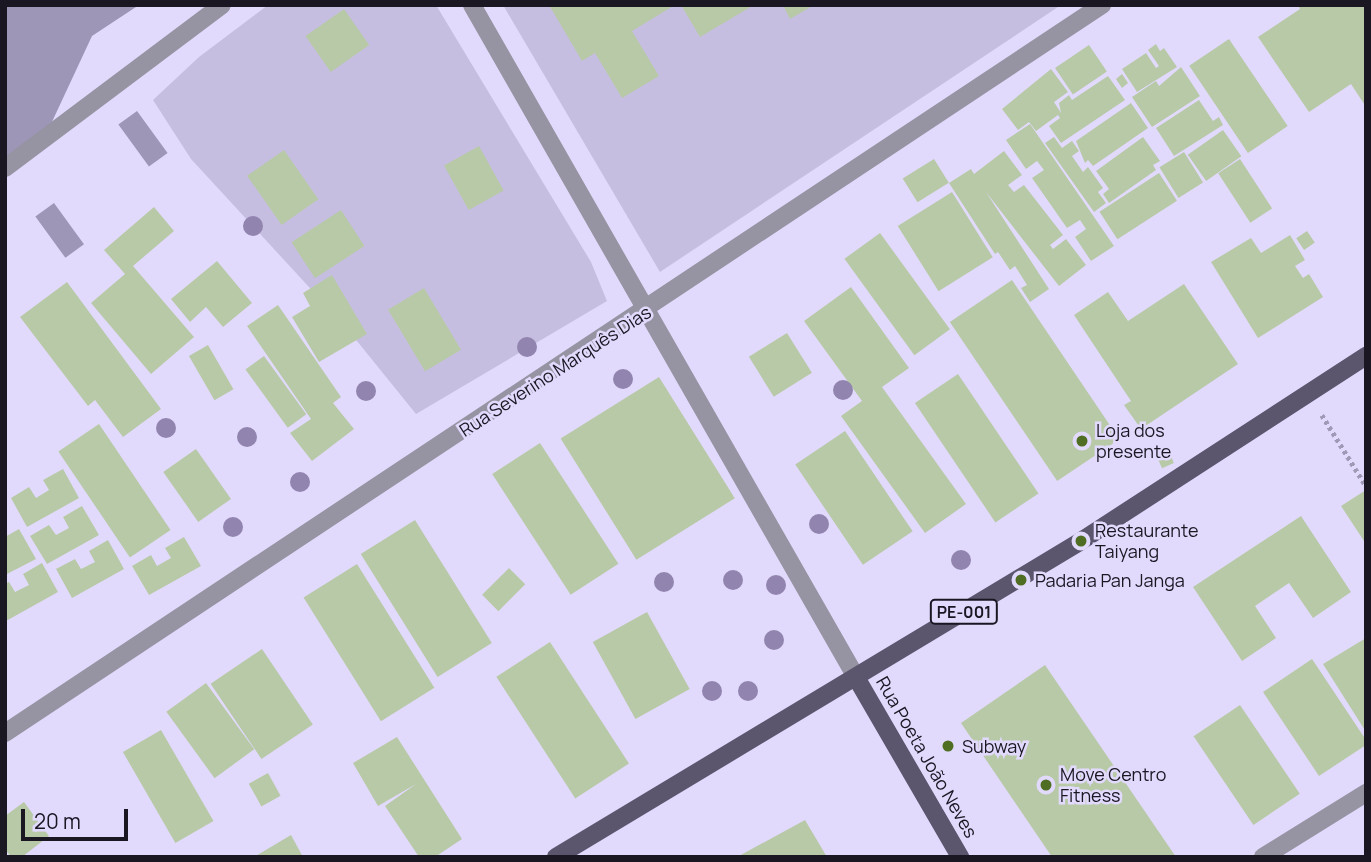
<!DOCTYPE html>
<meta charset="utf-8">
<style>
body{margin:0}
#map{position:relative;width:1371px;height:862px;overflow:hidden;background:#e2dafd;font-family:Manrope,sans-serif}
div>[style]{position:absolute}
.green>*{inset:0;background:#c6bee1}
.water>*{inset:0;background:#9e96b7;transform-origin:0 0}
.building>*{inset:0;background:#b8c9a7;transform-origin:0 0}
.path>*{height:4.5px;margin-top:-2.25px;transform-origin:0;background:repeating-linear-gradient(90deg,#a19ab6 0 3.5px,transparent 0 7px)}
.minor>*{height:18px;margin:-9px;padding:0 9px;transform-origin:9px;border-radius:9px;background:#9693a2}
.major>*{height:18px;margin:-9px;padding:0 9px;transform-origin:9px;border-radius:9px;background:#5b556d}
.trees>*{width:20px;height:20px;margin:-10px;border-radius:50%;background:#9185af}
.dots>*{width:19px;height:19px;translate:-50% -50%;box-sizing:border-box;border:4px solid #e2dafd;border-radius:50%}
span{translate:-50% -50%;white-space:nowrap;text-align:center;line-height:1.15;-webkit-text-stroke:5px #e2dafd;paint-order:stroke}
.shield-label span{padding:2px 5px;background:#e2dafd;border:2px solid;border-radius:5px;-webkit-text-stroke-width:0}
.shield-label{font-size:16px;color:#1a1723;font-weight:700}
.street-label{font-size:18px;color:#1a1723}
.poi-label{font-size:18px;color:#1a1723}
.left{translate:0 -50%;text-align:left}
.frame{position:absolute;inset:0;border:7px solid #1a1723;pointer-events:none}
.scale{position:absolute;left:21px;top:809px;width:107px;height:32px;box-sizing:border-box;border:4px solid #1a1723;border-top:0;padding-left:9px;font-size:21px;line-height:24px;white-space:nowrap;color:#1a1723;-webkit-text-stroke:5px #e2dafd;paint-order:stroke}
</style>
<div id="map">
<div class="green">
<div style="clip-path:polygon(268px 5px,436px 5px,591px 262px,607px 301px,416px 414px,344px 325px,191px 159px,153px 100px,199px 57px)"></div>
<div style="clip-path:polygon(503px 5px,1061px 5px,660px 272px)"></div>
</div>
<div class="water">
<div style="clip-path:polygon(5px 5px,139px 5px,92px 36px,44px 139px,5px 161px)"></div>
<div style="left:137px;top:111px;width:52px;height:23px;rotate:54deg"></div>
<div style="left:54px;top:203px;width:51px;height:23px;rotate:54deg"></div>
</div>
<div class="building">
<div style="clip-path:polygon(549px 5px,675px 5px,632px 31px,659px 76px,622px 98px,595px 53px,582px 61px)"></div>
<div style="clip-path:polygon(681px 5px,754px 5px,700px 37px)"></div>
<div style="clip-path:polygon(783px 5px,814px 5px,790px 19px)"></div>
<div style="clip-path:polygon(1298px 5px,1366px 5px,1366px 107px,1351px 84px,1309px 112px,1258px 37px,1300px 9px)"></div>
<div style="left:344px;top:9px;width:44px;height:47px;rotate:55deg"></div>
<div style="left:1229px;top:39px;width:105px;height:48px;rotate:56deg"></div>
<div style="clip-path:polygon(1156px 44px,1160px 51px,1164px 48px,1177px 67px,1137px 92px,1122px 69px,1146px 53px,1156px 68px,1159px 66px,1148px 50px)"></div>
<div style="left:1089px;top:45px;width:32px;height:41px;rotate:56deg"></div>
<div style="clip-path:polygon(1181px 67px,1200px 96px,1152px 127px,1132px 97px,1156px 81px,1159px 86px)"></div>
<div style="clip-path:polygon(1051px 69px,1068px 92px,1054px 102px,1061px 113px,1059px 103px,1069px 95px,1072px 100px,1108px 76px,1125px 100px,1061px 143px,1049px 126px,1060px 118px,1058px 115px,1036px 131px,1029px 122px,1018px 130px,1002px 109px)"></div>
<div style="clip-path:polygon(1122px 74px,1128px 83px,1122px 88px,1116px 79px)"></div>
<div style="clip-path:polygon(1199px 100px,1213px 121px,1219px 117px,1223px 125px,1174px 156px,1156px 128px)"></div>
<div style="clip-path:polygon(1131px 103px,1148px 128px,1093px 166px,1088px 160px,1085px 163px,1076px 141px)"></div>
<div style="clip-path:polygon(1030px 124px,1114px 246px,1091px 261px,1075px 237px,1086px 229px,1080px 220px,1067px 228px,1032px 178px,1044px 170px,1037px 161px,1026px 169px,1006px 140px)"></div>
<div style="left:1223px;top:130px;width:32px;height:43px;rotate:55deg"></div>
<div style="clip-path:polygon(1054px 137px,1062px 148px,1072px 141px,1079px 151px,1072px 156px,1083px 172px,1088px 167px,1103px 188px,1098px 192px,1106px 203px,1094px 212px,1045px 143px)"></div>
<div style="clip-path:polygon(1143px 137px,1160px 161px,1153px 165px,1156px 170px,1109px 203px,1103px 194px,1109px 189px,1096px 171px)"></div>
<div style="left:479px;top:146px;width:51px;height:40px;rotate:61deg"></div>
<div style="left:284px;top:150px;width:60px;height:45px;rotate:55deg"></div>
<div style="clip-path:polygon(1004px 151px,1022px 175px,1008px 185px,1014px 192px,1024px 185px,1063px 235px,1050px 245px,1053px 249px,1066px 239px,1086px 265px,1059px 286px,986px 192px,1049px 289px,1030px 302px,1021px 288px,1027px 285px,1015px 266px,1010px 270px,998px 252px,995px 254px,949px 183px,971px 169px,974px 174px)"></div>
<div style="left:1184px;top:152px;width:36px;height:29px;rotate:58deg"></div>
<div style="left:934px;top:159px;width:28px;height:37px;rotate:58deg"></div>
<div style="left:1240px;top:159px;width:59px;height:26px;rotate:57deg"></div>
<div style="left:1159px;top:173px;width:33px;height:71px;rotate:57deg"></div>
<div style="left:952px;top:192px;width:77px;height:64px;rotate:58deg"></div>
<div style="clip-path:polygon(154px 207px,174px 231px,133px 266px,194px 337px,151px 374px,91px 303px,125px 274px,104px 250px)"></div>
<div style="left:341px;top:210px;width:43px;height:59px;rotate:57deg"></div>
<div style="left:1307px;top:231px;width:14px;height:13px;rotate:56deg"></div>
<div style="left:880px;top:233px;width:119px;height:44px;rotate:54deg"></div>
<div style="clip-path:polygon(1290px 235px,1305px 260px,1295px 266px,1303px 278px,1309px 274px,1323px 297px,1258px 338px,1211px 262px,1251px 238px,1261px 253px)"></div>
<div style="clip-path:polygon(217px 261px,252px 303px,223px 327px,206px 307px,190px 322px,171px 299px)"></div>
<div style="clip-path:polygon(332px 275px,367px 334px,319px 362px,292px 317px,310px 306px,303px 293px)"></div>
<div style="left:1012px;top:280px;width:192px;height:75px;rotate:56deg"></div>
<div style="clip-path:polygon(67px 282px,161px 409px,123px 437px,95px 400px,88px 406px,20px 317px)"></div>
<div style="clip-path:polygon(1184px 284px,1238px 364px,1141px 429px,1124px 405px,1131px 401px,1074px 315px,1108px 292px,1128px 321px)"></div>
<div style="clip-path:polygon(851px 287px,909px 368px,882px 387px,966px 504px,925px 533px,841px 416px,862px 401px,804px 321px)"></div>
<div style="left:424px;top:288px;width:72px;height:42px;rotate:59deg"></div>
<div style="clip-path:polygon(278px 305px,341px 397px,333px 403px,354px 429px,312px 461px,290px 433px,311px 419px,247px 326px)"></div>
<div style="left:787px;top:333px;width:47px;height:45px;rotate:58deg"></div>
<div style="left:208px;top:345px;width:51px;height:22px;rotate:60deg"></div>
<div style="left:264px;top:356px;width:72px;height:23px;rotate:54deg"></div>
<div style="left:958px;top:374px;width:144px;height:52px;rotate:56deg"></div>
<div style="left:659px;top:377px;width:143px;height:116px;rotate:58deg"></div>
<div style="left:99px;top:424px;width:128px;height:49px;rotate:56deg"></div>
<div style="left:845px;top:431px;width:121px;height:60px;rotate:56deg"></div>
<div style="left:540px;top:443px;width:144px;height:57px;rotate:57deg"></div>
<div style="left:196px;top:449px;width:61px;height:40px;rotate:55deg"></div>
<div style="left:1169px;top:452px;width:12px;height:13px;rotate:66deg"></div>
<div style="clip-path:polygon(63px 469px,79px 498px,27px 527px,11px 498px,29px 487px,36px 498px,49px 490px,43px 480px)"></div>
<div style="clip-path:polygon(1366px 490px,1366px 544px,1341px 506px)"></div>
<div style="clip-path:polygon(82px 506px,99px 535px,47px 564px,30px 536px,49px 525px,56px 535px,69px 528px,63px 517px)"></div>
<div style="clip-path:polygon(1301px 516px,1351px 592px,1313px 618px,1289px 583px,1255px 606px,1276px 638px,1242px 661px,1193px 587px)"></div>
<div style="left:415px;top:520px;width:145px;height:64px;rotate:58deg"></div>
<div style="clip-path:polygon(19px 529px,36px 559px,5px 575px,5px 537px)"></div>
<div style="clip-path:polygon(184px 537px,201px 566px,149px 595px,132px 566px,151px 555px,157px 566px,171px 558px,165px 548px)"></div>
<div style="clip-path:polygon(108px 540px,124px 569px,72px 598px,56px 569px,75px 559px,81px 569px,95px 562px,89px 551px)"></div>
<div style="clip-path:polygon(42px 563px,58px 592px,6px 621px,5px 584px,9px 582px,15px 592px,29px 585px,23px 574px)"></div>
<div style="left:357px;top:564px;width:146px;height:63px;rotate:58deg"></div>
<div style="left:509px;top:568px;width:23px;height:38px;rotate:45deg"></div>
<div style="left:647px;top:612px;width:88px;height:62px;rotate:61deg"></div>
<div style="clip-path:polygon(1366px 638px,1366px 732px,1323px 664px)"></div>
<div style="left:550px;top:642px;width:145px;height:64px;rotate:57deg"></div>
<div style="left:262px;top:649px;width:91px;height:62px;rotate:56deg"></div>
<div style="clip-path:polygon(1312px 659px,1366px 740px,1366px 745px,1319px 776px,1263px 692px)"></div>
<div style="clip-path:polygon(1045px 665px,1176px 857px,1052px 857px,961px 723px)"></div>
<div style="left:206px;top:683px;width:82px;height:49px;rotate:54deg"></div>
<div style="left:1240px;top:705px;width:107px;height:56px;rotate:56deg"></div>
<div style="left:161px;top:730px;width:105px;height:44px;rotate:60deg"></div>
<div style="clip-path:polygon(397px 737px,462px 839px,435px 857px,419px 857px,385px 806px,416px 784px,378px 806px,353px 763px)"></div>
<div style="left:268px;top:773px;width:26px;height:22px;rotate:61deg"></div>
<div style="clip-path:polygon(24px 802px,49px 836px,22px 857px,11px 857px,5px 849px,5px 816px)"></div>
<div style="clip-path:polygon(805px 820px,827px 857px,737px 857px)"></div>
<div style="clip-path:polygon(291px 835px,303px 857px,254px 857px)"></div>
</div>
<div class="path">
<div style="left:1322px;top:415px;width:84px;rotate:58.2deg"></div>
</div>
<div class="minor">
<div style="left:472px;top:5px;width:776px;rotate:60.26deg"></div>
<div style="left:5px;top:168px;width:271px;rotate:-36.9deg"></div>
<div style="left:5px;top:733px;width:1317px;rotate:-33.57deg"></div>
<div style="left:1263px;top:857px;width:121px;rotate:-31.9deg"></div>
</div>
<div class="major">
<div style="left:857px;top:679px;width:206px;rotate:59.9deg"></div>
<div style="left:556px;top:857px;width:613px;rotate:-31.04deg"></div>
<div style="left:1081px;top:541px;width:340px;rotate:-33deg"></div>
</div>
<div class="trees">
<div style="left:253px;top:226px"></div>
<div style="left:527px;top:347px"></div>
<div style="left:623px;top:379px"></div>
<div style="left:843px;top:390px"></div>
<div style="left:366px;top:391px"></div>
<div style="left:166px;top:428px"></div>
<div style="left:247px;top:437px"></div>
<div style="left:300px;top:482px"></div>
<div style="left:819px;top:524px"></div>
<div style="left:233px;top:527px"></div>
<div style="left:961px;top:560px"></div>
<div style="left:733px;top:580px"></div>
<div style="left:664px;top:582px"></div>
<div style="left:776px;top:585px"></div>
<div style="left:774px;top:640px"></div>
<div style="left:712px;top:691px"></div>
<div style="left:748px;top:691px"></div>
</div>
<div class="dots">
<div style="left:1082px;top:441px;background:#506e23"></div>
<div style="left:1081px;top:541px;background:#506e23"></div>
<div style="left:1021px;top:580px;background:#506e23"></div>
<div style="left:948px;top:746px;background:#506e23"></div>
<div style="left:1046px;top:785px;background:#506e23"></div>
</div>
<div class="shield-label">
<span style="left:964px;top:612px">PE-001</span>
</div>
<div class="street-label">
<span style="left:555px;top:371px;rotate:-33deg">Rua Severino Marquês Dias</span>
<span style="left:927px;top:757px;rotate:60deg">Rua Poeta João Neves</span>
</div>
<div class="poi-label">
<span class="left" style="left:1096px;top:441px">Loja dos<br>presente</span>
<span class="left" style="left:1095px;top:541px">Restaurante<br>Taiyang</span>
<span class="left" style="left:1035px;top:580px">Padaria Pan Janga</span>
<span class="left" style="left:962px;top:746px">Subway</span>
<span class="left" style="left:1060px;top:785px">Move Centro<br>Fitness</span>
</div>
<div class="frame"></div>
<div class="scale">20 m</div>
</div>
